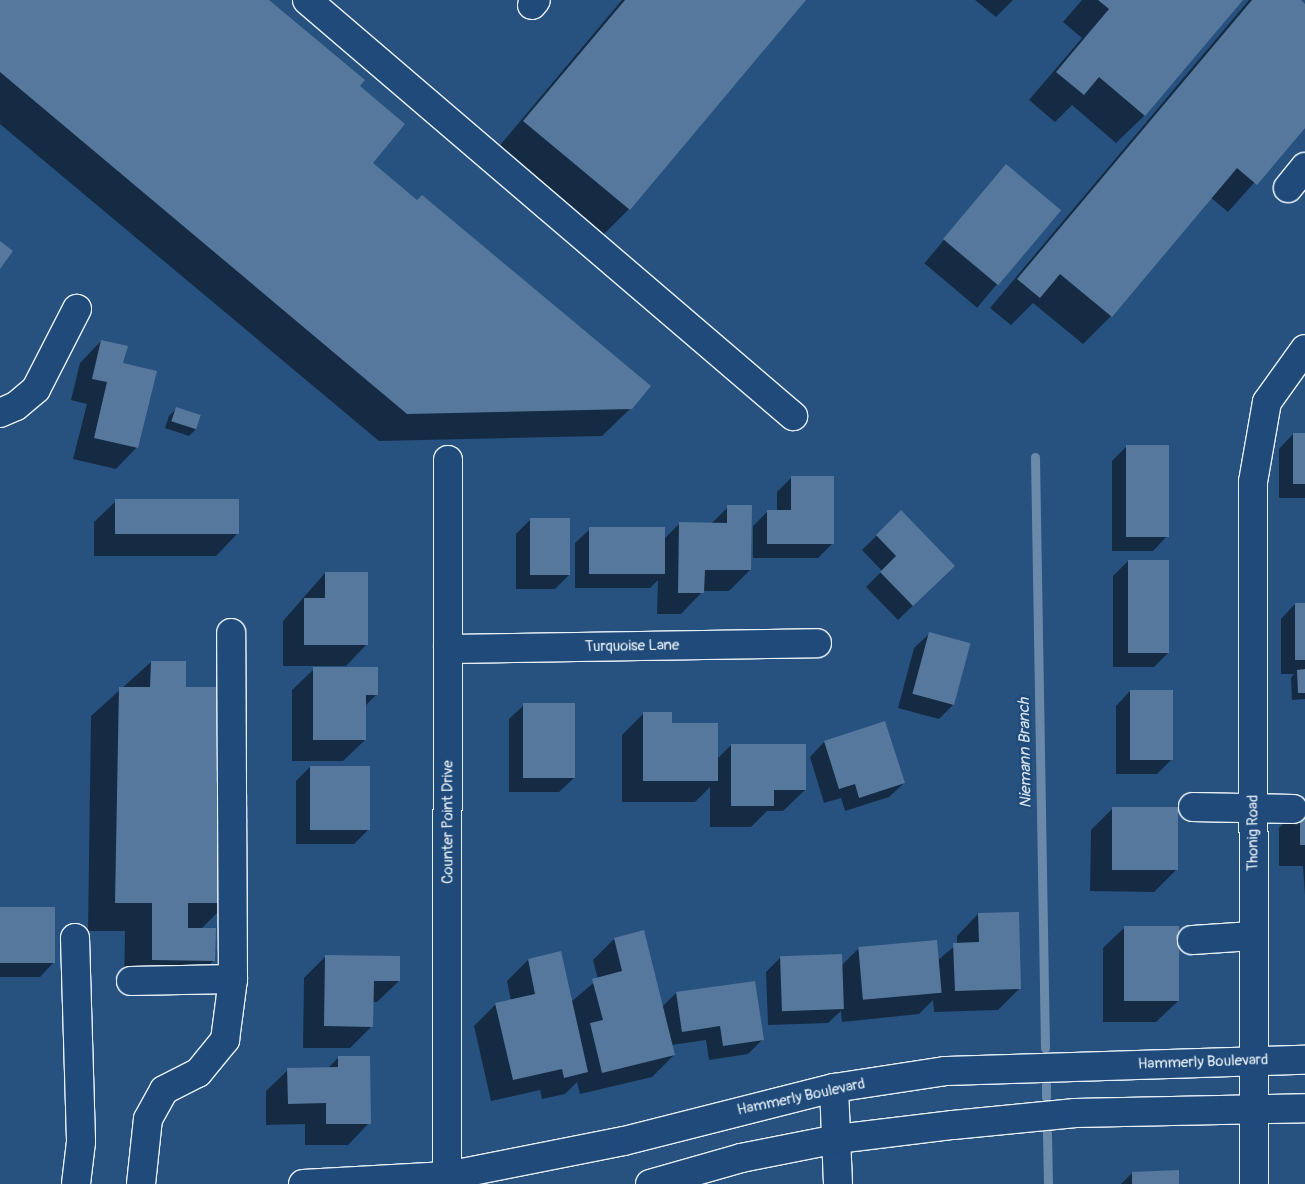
<!DOCTYPE html>
<style>
body{margin:0}
#map{position:relative;width:1305px;height:1184px;overflow:hidden;background:#27517f;font-family:Pangolin,sans-serif}
div>[style]{position:absolute}
.shadow>*{inset:0;background:#0007;transform-origin:0 0}
.stream>*{height:9px;margin:-4.5px;padding:0 4.5px;transform-origin:4.5px;border-radius:4.5px;background:#6b8aaa}
.building>*{inset:0;background:#57789d;transform-origin:0 0}
.roads{filter:drop-shadow(1px 0 #e8f1f8) drop-shadow(-1px 0 #e8f1f8) drop-shadow(0 1px #e8f1f8) drop-shadow(0 -1px #e8f1f8)}
.minor>*{height:28px;margin:-14px;padding:0 14px;transform-origin:14px;border-radius:14px;background:#1f4a7a}
.major>*{height:28px;margin:-14px;padding:0 14px;transform-origin:14px;border-radius:14px;background:#1f4a7a}
span{translate:-50% -50%;white-space:nowrap;text-align:center;line-height:1.15;-webkit-text-stroke:4.5px #1f4a7a;paint-order:stroke}
.street-label{font-size:15px;color:#e8f1f8}
.water-label{font-size:16px;color:#d5e2ec;font-style:italic}
</style>
<div id="map">
<div class="shadow">
<div style="clip-path:polygon(0 0,267px 0,358px 86px,371px 163px,631px 408px,602px 436px,379px 441px,0 124px)"></div>
<div style="clip-path:polygon(622px 0,804px 0,629px 209px,601px 237px,496px 150px)"></div>
<div style="clip-path:polygon(975px 0,1013px 0,996px 17px)"></div>
<div style="clip-path:polygon(1082px 0,1241px 0,1145px 115px,1116px 143px,1072px 105px,1055px 122px,1029px 100px,1082px 38px,1063px 22px)"></div>
<div style="clip-path:polygon(1249px 0,1299px 0,1305px 5px,1305px 126px,1228px 212px,1210px 197px,1111px 316px,1083px 344px,1033px 303px,1011px 325px,990px 308px)"></div>
<div style="left:1006px;top:166px;width:69px;height:127px;rotate:40deg"></div>
<div style="clip-path:polygon(101px 341px,122px 364px,137px 447px,116px 469px,73px 459px,87px 404px,71px 400px,80px 363px)"></div>
<div style="clip-path:polygon(176px 409px,196px 429px,189px 436px,165px 428px,169px 416px)"></div>
<div style="clip-path:polygon(1293px 434px,1305px 434px,1305px 498px,1279px 498px,1279px 449px)"></div>
<div style="clip-path:polygon(1127px 446px,1167px 536px,1153px 551px,1112px 551px,1112px 461px)"></div>
<div style="clip-path:polygon(791px 478px,833px 543px,818px 558px,753px 558px,753px 526px,768px 511px,777px 511px,777px 492px)"></div>
<div style="clip-path:polygon(116px 501px,237px 534px,216px 556px,94px 556px,94px 522px)"></div>
<div style="clip-path:polygon(728px 507px,750px 570px,729px 591px,703px 591px,681px 614px,657px 614px,658px 580px,650px 588px,575px 588px,575px 543px,590px 529px,664px 539px,679px 524px,711px 524px)"></div>
<div style="clip-path:polygon(901px 512px,939px 580px,898px 620px,866px 587px,882px 571px,862px 550px)"></div>
<div style="clip-path:polygon(531px 519px,569px 575px,555px 589px,516px 589px,516px 534px)"></div>
<div style="clip-path:polygon(1128px 561px,1168px 653px,1154px 667px,1113px 667px,1113px 576px)"></div>
<div style="clip-path:polygon(325px 573px,367px 644px,346px 666px,283px 666px,283px 621px)"></div>
<div style="clip-path:polygon(1295px 604px,1305px 604px,1305px 699px,1292px 700px,1291px 678px,1294px 674px,1281px 674px,1281px 619px)"></div>
<div style="clip-path:polygon(929px 634px,953px 705px,939px 719px,898px 708px,914px 648px)"></div>
<div style="clip-path:polygon(151px 662px,184px 688px,227px 903px,201px 929px,214px 960px,186px 988px,124px 987px,125px 931px,88px 931px,91px 716px)"></div>
<div style="clip-path:polygon(314px 669px,377px 694px,365px 706px,365px 740px,343px 761px,292px 761px,292px 690px)"></div>
<div style="clip-path:polygon(1130px 691px,1172px 759px,1157px 774px,1116px 774px,1116px 706px)"></div>
<div style="clip-path:polygon(524px 705px,574px 778px,559px 792px,509px 792px,509px 719px)"></div>
<div style="clip-path:polygon(644px 713px,671px 725px,717px 759px,731px 745px,805px 790px,783px 811px,767px 811px,751px 827px,710px 827px,710px 787px,695px 802px,622px 802px,622px 735px)"></div>
<div style="clip-path:polygon(884px 723px,904px 783px,889px 797px,845px 811px,841px 798px,824px 803px,810px 757px,824px 742px)"></div>
<div style="clip-path:polygon(310px 767px,369px 829px,354px 844px,296px 844px,296px 781px)"></div>
<div style="clip-path:polygon(1300px 806px,1305px 806px,1305px 895px,1303px 866px,1279px 866px,1279px 828px)"></div>
<div style="clip-path:polygon(1113px 808px,1176px 870px,1154px 892px,1090px 891px,1091px 830px)"></div>
<div style="clip-path:polygon(0 908px,54px 962px,40px 977px,0 977px)"></div>
<div style="clip-path:polygon(978px 914px,1020px 988px,998px 1010px,934px 1012px,933px 1000px,919px 1014px,842px 1022px,841px 1011px,828px 1023px,768px 1025px,766px 972px,780px 958px,841px 966px,858px 949px,938px 960px,957px 944px,957px 936px)"></div>
<div style="clip-path:polygon(1125px 927px,1178px 1001px,1156px 1022px,1103px 1022px,1103px 948px)"></div>
<div style="clip-path:polygon(614px 939px,662px 1007px,676px 993px,762px 1040px,748px 1054px,709px 1060px,706px 1040px,672px 1045px,674px 1055px,652px 1077px,580px 1094px,577px 1082px,565px 1094px,542px 1099px,540px 1090px,491px 1101px,474px 1026px,496px 1004px,511px 1001px,507px 981px,528px 960px,571px 1002px,598px 979px,593px 960px)"></div>
<div style="clip-path:polygon(326px 956px,399px 981px,377px 1002px,372px 1002px,372px 1026px,350px 1048px,303px 1048px,304px 978px)"></div>
<div style="clip-path:polygon(338px 1058px,369px 1123px,348px 1145px,305px 1145px,305px 1124px,266px 1125px,266px 1091px,288px 1070px,327px 1069px)"></div>
<div style="clip-path:polygon(1132px 1173px,1178px 1184px,1121px 1184px)"></div>
</div>
<div class="stream">
<div style="left:1035px;top:457px;width:591px;rotate:89.03deg"></div>
<div style="left:1046px;top:1084px;width:13px;rotate:90deg"></div>
<div style="left:1047px;top:1133px;width:51px;rotate:88.9deg"></div>
</div>
<div class="building">
<div style="clip-path:polygon(0 0,269px 0,365px 80px,360px 86px,405px 124px,373px 163px,417px 200px,422px 195px,651px 386px,632px 409px,407px 414px,0 72px)"></div>
<div style="clip-path:polygon(625px 0,806px 0,630px 210px,523px 121px)"></div>
<div style="clip-path:polygon(1098px 0,1243px 0,1145px 116px,1099px 77px,1084px 95px,1056px 72px,1109px 9px)"></div>
<div style="clip-path:polygon(1252px 0,1301px 0,1305px 4px,1305px 128px,1257px 185px,1237px 168px,1112px 317px,1060px 274px,1040px 298px,1017px 279px)"></div>
<div style="left:1006px;top:164px;width:72px;height:98px;rotate:40deg"></div>
<div style="clip-path:polygon(0 241px,13px 251px,0 269px)"></div>
<div style="clip-path:polygon(101px 340px,128px 346px,123px 363px,157px 371px,138px 448px,94px 438px,107px 382px,92px 379px)"></div>
<div style="left:176px;top:407px;width:26px;height:15px;rotate:18deg"></div>
<div style="left:1293px;top:433px;width:12px;height:51px"></div>
<div style="left:1126px;top:445px;width:43px;height:92px"></div>
<div style="clip-path:polygon(791px 476px,834px 476px,834px 544px,767px 544px,767px 510px,791px 510px)"></div>
<div style="left:115px;top:499px;width:124px;height:35px"></div>
<div style="clip-path:polygon(727px 505px,752px 505px,751px 570px,705px 570px,704px 593px,678px 593px,679px 522px,727px 523px)"></div>
<div style="clip-path:polygon(901px 510px,955px 566px,913px 606px,880px 572px,896px 556px,876px 535px)"></div>
<div style="left:530px;top:518px;width:40px;height:57px"></div>
<div style="left:589px;top:527px;width:76px;height:47px"></div>
<div style="left:1128px;top:560px;width:41px;height:93px"></div>
<div style="clip-path:polygon(325px 572px,368px 572px,368px 645px,304px 645px,304px 598px,325px 598px)"></div>
<div style="left:1295px;top:603px;width:10px;height:57px"></div>
<div style="left:929px;top:632px;width:43px;height:64px;rotate:15deg"></div>
<div style="clip-path:polygon(151px 661px,186px 661px,186px 687px,232px 687px,228px 903px,188px 903px,188px 928px,216px 928px,215px 961px,152px 960px,152px 903px,115px 903px,119px 687px,150px 687px)"></div>
<div style="clip-path:polygon(313px 667px,378px 667px,378px 695px,366px 695px,366px 740px,313px 740px)"></div>
<div style="clip-path:polygon(1305px 669px,1305px 693px,1298px 693px,1297px 670px)"></div>
<div style="left:1130px;top:690px;width:43px;height:70px"></div>
<div style="left:523px;top:703px;width:52px;height:75px"></div>
<div style="clip-path:polygon(643px 712px,672px 712px,672px 723px,718px 723px,718px 781px,643px 781px)"></div>
<div style="clip-path:polygon(885px 721px,905px 783px,859px 798px,855px 784px,839px 789px,824px 741px)"></div>
<div style="clip-path:polygon(731px 744px,806px 744px,806px 790px,774px 790px,774px 806px,731px 806px)"></div>
<div style="left:310px;top:766px;width:60px;height:64px"></div>
<div style="left:1300px;top:805px;width:5px;height:40px"></div>
<div style="left:1112px;top:807px;width:66px;height:63px"></div>
<div style="left:0;top:907px;width:55px;height:56px"></div>
<div style="clip-path:polygon(1019px 912px,1021px 989px,955px 991px,953px 943px,979px 942px,978px 913px)"></div>
<div style="left:1124px;top:926px;width:55px;height:75px"></div>
<div style="clip-path:polygon(644px 930px,675px 1055px,602px 1073px,590px 1023px,603px 1020px,592px 979px,622px 971px,614px 938px)"></div>
<div style="left:937px;top:940px;width:53px;height:79px;rotate:85deg"></div>
<div style="clip-path:polygon(561px 951px,588px 1072px,564px 1078px,562px 1069px,513px 1080px,495px 1003px,535px 994px,528px 959px)"></div>
<div style="left:842px;top:954px;width:55px;height:62px;rotate:88deg"></div>
<div style="clip-path:polygon(325px 955px,400px 956px,400px 981px,374px 981px,373px 1027px,324px 1026px)"></div>
<div style="clip-path:polygon(755px 981px,764px 1040px,723px 1046px,720px 1026px,682px 1032px,676px 992px)"></div>
<div style="clip-path:polygon(338px 1056px,370px 1056px,371px 1124px,326px 1124px,326px 1103px,288px 1104px,287px 1068px,338px 1067px)"></div>
<div style="clip-path:polygon(1179px 1170px,1179px 1184px,1132px 1184px,1132px 1172px)"></div>
</div>
<div class="roads">
<div class="minor">
<div style="left:307px;top:0;width:640px;rotate:40.56deg"></div>
<div style="left:532px;top:5px;width:6px;rotate:-51deg"></div>
<div style="left:1288px;top:188px;width:27px;rotate:-51deg"></div>
<div style="left:0;top:413px;width:17px;rotate:-24deg"></div>
<div style="left:16px;top:406px;width:26px;rotate:-40deg"></div>
<div style="left:36px;top:389px;width:90px;rotate:-62.9deg"></div>
<div style="left:448px;top:649px;width:369px;rotate:-0.9deg"></div>
<div style="left:1193px;top:807px;width:100px;rotate:1.1deg"></div>
<div style="left:75px;top:938px;width:204px;rotate:88.3deg"></div>
<div style="left:81px;top:1142px;width:42px;rotate:96.8deg"></div>
<div style="left:1192px;top:940px;width:61px;rotate:-3.8deg"></div>
<div style="left:131px;top:981px;width:102px;rotate:-1.1deg"></div>
<div style="left:834px;top:1088px;width:96px;rotate:87.6deg"></div>
<div style="left:141px;top:1184px;width:65px;rotate:-83.9deg"></div>
<div style="left:148px;top:1119px;width:33px;rotate:-61deg"></div>
<div style="left:164px;top:1090px;width:38px;rotate:-27deg"></div>
<div style="left:198px;top:1073px;width:43px;rotate:-50.7deg"></div>
<div style="left:225px;top:1040px;width:62px;rotate:-82.5deg"></div>
<div style="left:233px;top:979px;width:346px;rotate:-90.3deg"></div>
<div style="left:447px;top:1184px;width:724px;rotate:-89.92deg"></div>
<div style="left:1254px;top:1184px;width:702px;rotate:-90.08deg"></div>
<div style="left:1253px;top:482px;width:81px;rotate:-80.1deg"></div>
<div style="left:1267px;top:402px;width:65px;rotate:-54.4deg"></div>
</div>
<div class="major">
<div style="left:303px;top:1184px;width:144px;rotate:-3.2deg"></div>
<div style="left:447px;top:1176px;width:180px;rotate:-11.2deg"></div>
<div style="left:624px;top:1141px;width:217px;rotate:-14.2deg"></div>
<div style="left:834px;top:1088px;width:112px;rotate:-8.7deg"></div>
<div style="left:945px;top:1071px;width:360px;rotate:-1.8deg"></div>
<div style="left:650px;top:1184px;width:95px;rotate:-15.9deg"></div>
<div style="left:741px;top:1158px;width:98px;rotate:-11.2deg"></div>
<div style="left:837px;top:1139px;width:117px;rotate:-6.9deg"></div>
<div style="left:953px;top:1125px;width:123px;rotate:-5.6deg"></div>
<div style="left:1075px;top:1113px;width:230px;rotate:-1.2deg"></div>
</div>
</div>
<div class="street-label">
<span style="left:632px;top:646px;rotate:-1deg">Turquoise Lane</span>
<span style="left:448px;top:822px;rotate:-90deg">Counter Point Drive</span>
<span style="left:1253px;top:833px;rotate:-90deg">Thonig Road</span>
<span style="left:1203px;top:1062px;rotate:-2deg">Hammerly Boulevard</span>
<span style="left:801px;top:1097px;rotate:-12deg">Hammerly Boulevard</span>
</div>
<div class="water-label">
<span style="left:1025px;top:753px;rotate:-91deg">Niemann Branch</span>
</div>
</div>
